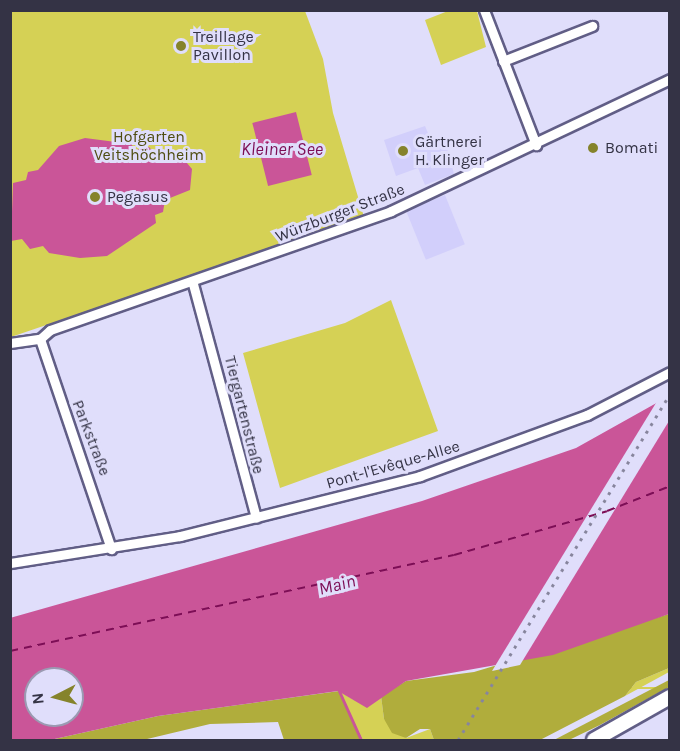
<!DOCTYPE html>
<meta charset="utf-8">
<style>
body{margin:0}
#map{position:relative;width:680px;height:751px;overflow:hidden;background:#e0defb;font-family:Karla,sans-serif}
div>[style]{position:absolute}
.built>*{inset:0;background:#d2cffb;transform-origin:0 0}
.green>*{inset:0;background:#d5d155;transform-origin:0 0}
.forest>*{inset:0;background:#b0ad3c}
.water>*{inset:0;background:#ca5598;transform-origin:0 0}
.pier>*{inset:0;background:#e0defb}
.stream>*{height:3px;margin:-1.5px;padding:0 1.5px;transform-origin:1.5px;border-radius:1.5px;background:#ca5598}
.ferry>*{height:1.5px;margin-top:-0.75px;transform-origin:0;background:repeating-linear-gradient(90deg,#7d0e56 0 8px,transparent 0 14px)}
.roads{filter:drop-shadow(2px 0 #615e86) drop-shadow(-2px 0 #615e86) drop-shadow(0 2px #615e86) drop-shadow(0 -2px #615e86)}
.street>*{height:9px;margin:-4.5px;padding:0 4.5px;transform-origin:4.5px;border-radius:4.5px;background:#fff}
.secondary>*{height:14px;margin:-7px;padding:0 7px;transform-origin:7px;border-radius:7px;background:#fff}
.rail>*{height:3px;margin-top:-1.5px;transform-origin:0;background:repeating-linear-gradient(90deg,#87859d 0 3px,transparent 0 9px)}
.dots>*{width:16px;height:16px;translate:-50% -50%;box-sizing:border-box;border:3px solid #e0defb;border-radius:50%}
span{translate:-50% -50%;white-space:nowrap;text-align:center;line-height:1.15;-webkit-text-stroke:6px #e0defb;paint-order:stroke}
.poi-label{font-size:16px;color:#343345}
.left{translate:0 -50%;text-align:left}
.park-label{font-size:16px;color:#4f4d11}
.street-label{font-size:16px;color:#343345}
.water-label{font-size:18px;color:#7d0e56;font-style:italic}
.frame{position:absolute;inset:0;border:12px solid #343345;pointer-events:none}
.north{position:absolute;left:24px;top:667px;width:60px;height:60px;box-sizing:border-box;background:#e0defb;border:2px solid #9b9ab2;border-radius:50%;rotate:264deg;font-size:16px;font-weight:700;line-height:24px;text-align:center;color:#343345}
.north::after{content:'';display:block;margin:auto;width:21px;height:27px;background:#85832b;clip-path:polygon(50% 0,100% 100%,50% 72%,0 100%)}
</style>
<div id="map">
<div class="built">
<div style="clip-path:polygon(425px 126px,435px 150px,446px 145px,454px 174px,425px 185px,418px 168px,396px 176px,384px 140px)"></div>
<div style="left:445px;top:195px;width:53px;height:42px;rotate:68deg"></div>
</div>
<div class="green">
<div style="clip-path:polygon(10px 11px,305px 11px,323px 59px,333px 113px,364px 217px,11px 337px)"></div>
<div style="clip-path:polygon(448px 11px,477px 11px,486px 47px,441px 65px,425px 20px)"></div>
<div style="clip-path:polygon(391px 300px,438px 431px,280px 488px,243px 353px,345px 323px)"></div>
<div style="clip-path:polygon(669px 668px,669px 672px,625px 696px,636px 682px)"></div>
<div style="left:669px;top:687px;width:2px;height:113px;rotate:90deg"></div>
<div style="clip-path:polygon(339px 691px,354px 700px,381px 696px,384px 719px,406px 738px,430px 729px,434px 740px,363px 740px)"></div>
</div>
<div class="forest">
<div style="clip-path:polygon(669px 614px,669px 668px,636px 682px,625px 696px,540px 740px,434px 740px,430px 729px,420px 729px,406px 738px,392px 733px,384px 719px,381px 696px,406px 681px,474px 672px)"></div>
<div style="clip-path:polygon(669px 680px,669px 687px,600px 725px,569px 740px,554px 740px)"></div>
<div style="clip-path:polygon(339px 691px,363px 740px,284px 740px,278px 722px,210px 724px,143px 740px,50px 740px,158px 716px)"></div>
</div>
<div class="water">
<div style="left:296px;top:112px;width:65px;height:45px;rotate:76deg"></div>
<div style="clip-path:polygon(85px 138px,131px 144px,136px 150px,149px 147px,158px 157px,181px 156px,192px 169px,190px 190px,165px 200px,163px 212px,155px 215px,156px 223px,107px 256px,80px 258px,49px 253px,43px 246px,30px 249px,22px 239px,11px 241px,13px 183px,26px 180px,28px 172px,38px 170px,59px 146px)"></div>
<div style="clip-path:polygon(evenodd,669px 396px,669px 614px,553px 655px,406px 681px,367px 708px,338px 691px,158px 716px,50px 740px,11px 740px,10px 618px,422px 501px,576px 448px,669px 396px,36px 679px,72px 679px,72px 715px,36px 715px,36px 679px)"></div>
</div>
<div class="pier">
<div style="clip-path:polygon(670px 393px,669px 421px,520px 665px,492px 671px,659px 398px)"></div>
</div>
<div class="stream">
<div style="left:339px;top:691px;width:54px;rotate:65.8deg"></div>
</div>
<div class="ferry">
<div style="left:10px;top:651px;width:454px;rotate:-12.2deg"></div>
<div style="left:454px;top:555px;width:159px;rotate:-16deg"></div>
<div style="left:607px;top:511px;width:68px;rotate:-21.6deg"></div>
</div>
<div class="roads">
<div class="street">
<div style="left:484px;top:10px;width:145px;rotate:68.9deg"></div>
<div style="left:503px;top:61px;width:96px;rotate:-21.5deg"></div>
<div style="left:193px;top:284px;width:242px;rotate:74.9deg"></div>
<div style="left:40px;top:339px;width:13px;rotate:-42deg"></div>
<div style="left:50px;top:330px;width:361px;rotate:-19.2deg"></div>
<div style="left:391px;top:211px;width:309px;rotate:-25.3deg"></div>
<div style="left:40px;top:339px;width:222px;rotate:71.3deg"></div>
<div style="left:10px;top:343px;width:30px;rotate:-8deg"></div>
<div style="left:10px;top:563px;width:172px;rotate:-9deg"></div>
<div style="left:180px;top:536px;width:247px;rotate:-14deg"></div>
<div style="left:420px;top:476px;width:178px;rotate:-20.1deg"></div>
<div style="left:587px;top:415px;width:93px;rotate:-27.4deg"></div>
</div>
<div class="secondary">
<div style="left:594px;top:740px;width:87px;rotate:-29.5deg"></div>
</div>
</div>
<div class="rail">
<div style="left:458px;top:740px;width:406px;rotate:-58.5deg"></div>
</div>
<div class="dots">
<div style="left:181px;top:46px;background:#85832b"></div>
<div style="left:593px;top:148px;background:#85832b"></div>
<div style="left:403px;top:151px;background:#85832b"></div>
<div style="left:95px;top:197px;background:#85832b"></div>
</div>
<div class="poi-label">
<span class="left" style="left:193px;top:46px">Treillage<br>Pavillon</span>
<span class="left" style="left:415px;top:151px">Gärtnerei<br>H. Klinger</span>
<span class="left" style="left:605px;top:148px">Bomati</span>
<span class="left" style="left:107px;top:197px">Pegasus</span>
</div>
<div class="park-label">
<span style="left:149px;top:146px">Hofgarten<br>Veitshöchheim</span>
</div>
<div class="street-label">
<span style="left:340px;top:213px;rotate:-21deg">Würzburger Straße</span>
<span style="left:244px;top:415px;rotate:76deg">Tiergartenstraße</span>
<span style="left:91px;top:438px;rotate:69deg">Parkstraße</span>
<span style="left:393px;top:465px;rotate:-16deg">Pont-l'Evêque-Allee</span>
</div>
<div class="water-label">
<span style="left:282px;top:149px">Kleiner See</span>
<span style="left:337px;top:585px;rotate:-14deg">Main</span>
</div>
<div class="frame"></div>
<div class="north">N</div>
</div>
